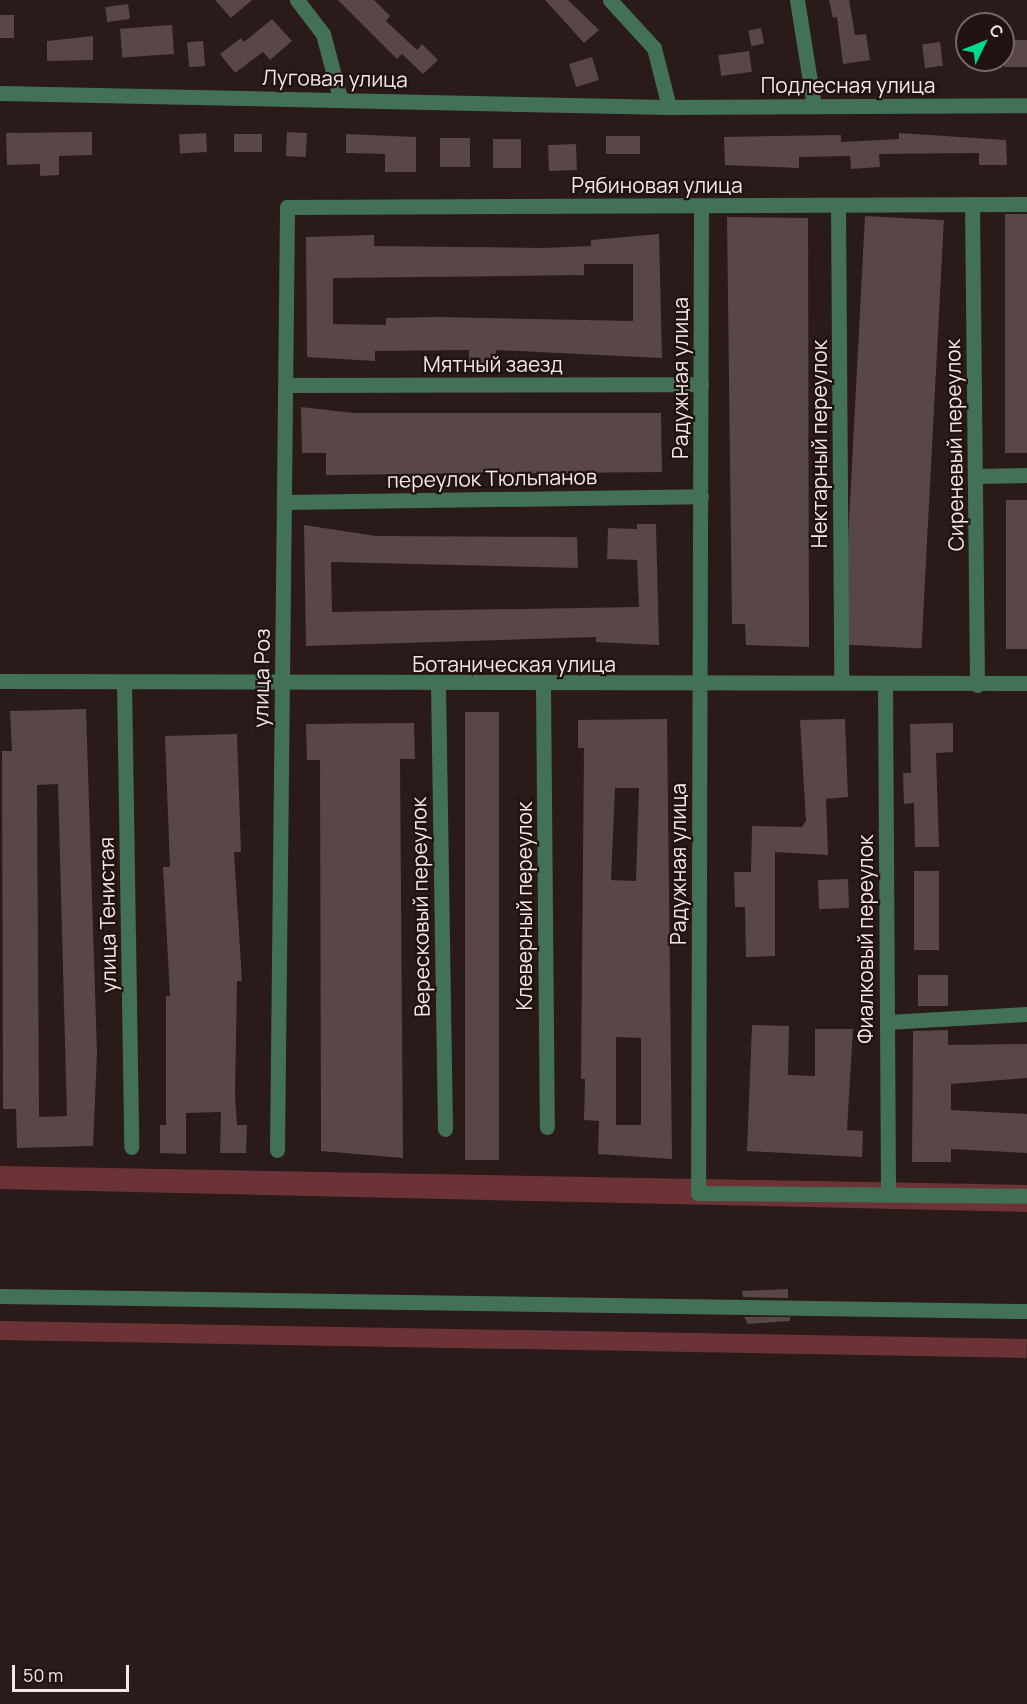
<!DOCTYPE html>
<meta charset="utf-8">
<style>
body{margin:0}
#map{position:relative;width:1027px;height:1704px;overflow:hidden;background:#2b1a1a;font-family:Manrope,sans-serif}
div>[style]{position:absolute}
.green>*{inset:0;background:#6b3335;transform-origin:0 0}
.building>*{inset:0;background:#594646;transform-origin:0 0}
.minor>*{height:15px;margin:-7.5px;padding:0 7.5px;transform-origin:7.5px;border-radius:7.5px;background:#427157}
span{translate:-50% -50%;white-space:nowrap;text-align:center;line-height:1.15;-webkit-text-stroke:4.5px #211111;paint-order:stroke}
.street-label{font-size:21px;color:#f4e8e7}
.north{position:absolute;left:955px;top:12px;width:60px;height:60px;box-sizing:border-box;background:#211111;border:2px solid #756767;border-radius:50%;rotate:47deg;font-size:16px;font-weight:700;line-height:24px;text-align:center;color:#f4e8e7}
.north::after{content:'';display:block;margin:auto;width:21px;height:27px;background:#00d98c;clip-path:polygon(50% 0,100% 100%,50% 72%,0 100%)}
.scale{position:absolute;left:12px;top:1665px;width:117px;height:27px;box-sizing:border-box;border:3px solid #f4e8e7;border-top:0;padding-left:8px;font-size:18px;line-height:21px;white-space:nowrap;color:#f4e8e7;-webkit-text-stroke:4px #211111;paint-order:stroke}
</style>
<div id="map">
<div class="green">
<div style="clip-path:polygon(0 1166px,1027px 1185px,1027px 1212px,0 1189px)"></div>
<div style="left:0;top:1321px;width:1027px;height:19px;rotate:1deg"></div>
</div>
<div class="building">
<div style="clip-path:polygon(215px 0,252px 0,231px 18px)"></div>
<div style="clip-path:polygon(338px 0,374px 0,390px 16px,386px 21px,417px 50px,422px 44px,438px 60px,423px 74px,402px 54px,397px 59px)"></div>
<div style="clip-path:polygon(545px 0,568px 0,599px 30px,584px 43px)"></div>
<div style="clip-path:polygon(829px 0,849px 0,855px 35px,866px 34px,870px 60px,843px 64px,837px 17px,833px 18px)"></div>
<div style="left:128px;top:4px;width:15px;height:23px;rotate:82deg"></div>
<div style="left:0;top:15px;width:14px;height:23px"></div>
<div style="clip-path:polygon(272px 19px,292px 41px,270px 60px,263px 52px,235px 73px,220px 54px,241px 38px,244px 42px)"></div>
<div style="left:172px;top:25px;width:29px;height:52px;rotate:86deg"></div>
<div style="left:761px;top:28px;width:16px;height:13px;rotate:79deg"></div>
<div style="clip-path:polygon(93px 36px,93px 60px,47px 61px,47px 41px)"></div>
<div style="left:1027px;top:40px;width:27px;height:23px;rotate:90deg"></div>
<div style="left:203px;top:41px;width:25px;height:16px;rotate:85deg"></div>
<div style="left:940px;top:42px;width:24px;height:18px;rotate:83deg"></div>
<div style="left:749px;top:51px;width:21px;height:31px;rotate:82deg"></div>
<div style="left:592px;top:57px;width:24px;height:24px;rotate:73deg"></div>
<div style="clip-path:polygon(92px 132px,92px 155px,59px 156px,59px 175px,40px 176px,40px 164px,7px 165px,6px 133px)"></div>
<div style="left:287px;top:132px;width:20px;height:24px;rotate:3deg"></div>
<div style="left:206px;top:133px;width:19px;height:27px;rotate:87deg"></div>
<div style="clip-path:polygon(899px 133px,1006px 140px,1007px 165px,979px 165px,979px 153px,879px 154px,880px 167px,851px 169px,850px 156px,799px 157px,799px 168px,725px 165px,724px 137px,841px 135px,841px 142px,899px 139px)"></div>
<div style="left:234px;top:134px;width:28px;height:18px"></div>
<div style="clip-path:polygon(346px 134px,416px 137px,416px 172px,385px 172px,385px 154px,346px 153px)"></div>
<div style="left:640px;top:136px;width:18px;height:34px;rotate:90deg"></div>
<div style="left:440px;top:138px;width:30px;height:29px"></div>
<div style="left:493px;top:139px;width:28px;height:29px"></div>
<div style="left:576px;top:144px;width:26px;height:28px;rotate:88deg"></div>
<div style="left:1005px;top:214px;width:22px;height:239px"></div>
<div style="left:865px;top:216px;width:79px;height:429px;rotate:3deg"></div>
<div style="clip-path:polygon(727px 217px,808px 218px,809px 647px,746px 645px,745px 624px,732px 624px)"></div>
<div style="clip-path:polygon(evenodd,659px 234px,662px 358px,496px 350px,496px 368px,469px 368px,469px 350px,375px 351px,375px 361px,307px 357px,306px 237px,374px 235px,374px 246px,543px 248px,591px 246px,591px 240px,659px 234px,584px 264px,633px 264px,633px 321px,438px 317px,386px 318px,386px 325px,333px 324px,333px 278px,584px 275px,584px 264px)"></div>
<div style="clip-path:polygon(301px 407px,353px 413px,661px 413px,662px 472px,326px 475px,326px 453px,302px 453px)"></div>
<div style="left:1006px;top:500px;width:21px;height:149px"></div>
<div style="clip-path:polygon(637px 524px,656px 524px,659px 645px,596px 642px,596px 637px,306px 646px,304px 525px,376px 536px,577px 537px,578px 568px,331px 562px,332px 612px,639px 607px,637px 560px,607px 559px,608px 528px,637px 529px)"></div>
<div style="clip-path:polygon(evenodd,86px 709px,97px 1053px,93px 1146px,17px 1148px,16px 1109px,3px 1109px,2px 751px,12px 751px,10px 711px,86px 709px,58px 784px,67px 1116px,39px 1117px,37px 785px,58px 784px)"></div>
<div style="left:465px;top:712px;width:34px;height:448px"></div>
<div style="clip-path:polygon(evenodd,667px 719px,672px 1159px,598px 1154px,599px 1121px,584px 1120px,585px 1079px,581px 1079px,584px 748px,578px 748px,578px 720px,667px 719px,615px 788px,639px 788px,636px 881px,611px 880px,615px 788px,667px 719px,616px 1037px,641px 1038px,641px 1125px,616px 1125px,616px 1037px)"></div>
<div style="clip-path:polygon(845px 719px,848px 797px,826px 799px,828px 855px,775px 852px,775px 956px,746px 957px,745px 907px,735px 907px,734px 872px,751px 872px,752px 826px,802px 827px,806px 821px,800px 720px)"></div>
<div style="clip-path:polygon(414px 723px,415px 759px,400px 759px,403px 1158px,321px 1151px,320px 760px,307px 760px,306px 724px)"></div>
<div style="clip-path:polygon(953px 723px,953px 752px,936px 753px,939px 847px,915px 847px,914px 803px,904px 804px,903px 773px,911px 773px,910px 724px)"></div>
<div style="clip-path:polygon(237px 734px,241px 852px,234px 852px,242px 981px,237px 981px,235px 1097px,237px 1125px,247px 1125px,246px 1153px,220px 1153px,221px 1112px,186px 1113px,186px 1154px,160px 1153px,160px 1125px,166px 1125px,166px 996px,170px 996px,163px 867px,170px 867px,165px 736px)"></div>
<div style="left:939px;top:871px;width:79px;height:25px;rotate:90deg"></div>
<div style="left:848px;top:879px;width:29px;height:30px;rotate:88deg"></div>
<div style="left:948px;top:975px;width:31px;height:30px;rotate:90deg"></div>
<div style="clip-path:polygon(752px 1025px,789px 1026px,788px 1075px,815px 1076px,815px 1029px,853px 1029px,847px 1130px,863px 1131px,862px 1157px,747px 1151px)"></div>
<div style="clip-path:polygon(948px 1030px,948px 1045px,1027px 1044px,1027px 1078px,951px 1084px,951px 1110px,1027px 1114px,1027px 1153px,951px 1149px,951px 1162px,912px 1162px,913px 1031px)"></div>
<div style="clip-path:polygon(788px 1289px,788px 1298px,743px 1297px,742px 1291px)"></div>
<div style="clip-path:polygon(744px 1317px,790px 1317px,790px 1321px,748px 1324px)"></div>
</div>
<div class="minor">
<div style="left:297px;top:0;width:43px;rotate:52.6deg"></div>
<div style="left:323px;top:34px;width:66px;rotate:75.1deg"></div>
<div style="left:610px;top:0;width:65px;rotate:47.5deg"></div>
<div style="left:654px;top:48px;width:61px;rotate:75.7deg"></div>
<div style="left:797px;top:0;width:107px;rotate:80.9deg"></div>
<div style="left:0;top:93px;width:669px;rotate:1.2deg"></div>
<div style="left:669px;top:107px;width:358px;rotate:-0.3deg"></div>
<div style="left:972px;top:204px;width:481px;rotate:89.4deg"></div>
<div style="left:701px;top:206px;width:987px;rotate:90.17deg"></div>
<div style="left:698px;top:1193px;width:329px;rotate:0.5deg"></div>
<div style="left:838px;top:206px;width:476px;rotate:89.6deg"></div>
<div style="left:285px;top:385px;width:416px;rotate:-0.1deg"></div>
<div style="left:975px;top:476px;width:52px;rotate:-1.1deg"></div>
<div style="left:284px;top:502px;width:417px;rotate:-0.8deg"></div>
<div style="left:0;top:681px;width:1027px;rotate:0.11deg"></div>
<div style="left:124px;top:682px;width:465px;rotate:89.1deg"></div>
<div style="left:885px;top:683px;width:512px;rotate:89.66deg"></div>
<div style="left:438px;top:684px;width:445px;rotate:89.1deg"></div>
<div style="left:543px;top:685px;width:442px;rotate:89.5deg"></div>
<div style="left:887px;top:1022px;width:140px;rotate:-3.3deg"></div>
<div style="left:277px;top:1150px;width:943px;rotate:-89.39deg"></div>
<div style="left:287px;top:207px;width:740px;rotate:-0.23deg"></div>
<div style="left:0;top:1296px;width:1027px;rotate:0.84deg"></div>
</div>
<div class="street-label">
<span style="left:335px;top:78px;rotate:1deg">Луговая улица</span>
<span style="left:848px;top:85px">Подлесная улица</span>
<span style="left:657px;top:185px">Рябиновая улица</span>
<span style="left:493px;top:364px">Мятный заезд</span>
<span style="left:680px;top:378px;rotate:-90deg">Радужная улица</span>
<span style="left:819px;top:444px;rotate:-90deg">Нектарный переулок</span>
<span style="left:954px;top:445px;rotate:-91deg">Сиреневый переулок</span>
<span style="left:492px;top:478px;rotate:-1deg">переулок Тюльпанов</span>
<span style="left:514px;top:664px">Ботаническая улица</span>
<span style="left:261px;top:678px;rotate:-89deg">улица Роз</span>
<span style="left:678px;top:864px;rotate:-90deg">Радужная улица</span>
<span style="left:524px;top:906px;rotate:-90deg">Клеверный переулок</span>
<span style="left:420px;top:907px;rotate:-91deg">Вересковый переулок</span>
<span style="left:107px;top:915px;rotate:-91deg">улица Тенистая</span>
<span style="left:865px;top:939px;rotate:-90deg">Фиалковый переулок</span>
</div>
<div class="north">С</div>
<div class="scale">50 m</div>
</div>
